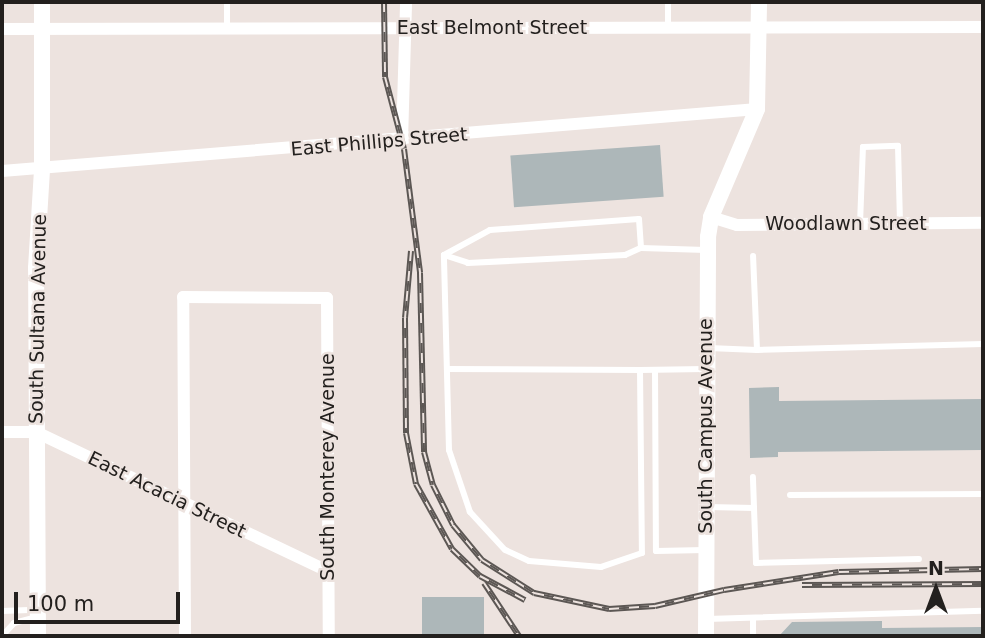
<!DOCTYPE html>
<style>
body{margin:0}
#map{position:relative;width:985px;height:638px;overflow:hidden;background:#ede3df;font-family:"DejaVu Sans",sans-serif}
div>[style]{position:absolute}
.building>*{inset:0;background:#adb7b9;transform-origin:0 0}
.service>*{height:6px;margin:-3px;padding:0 3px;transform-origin:3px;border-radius:3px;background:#fff}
.minor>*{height:12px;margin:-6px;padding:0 6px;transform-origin:6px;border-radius:6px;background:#fff}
.tertiary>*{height:16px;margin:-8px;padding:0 8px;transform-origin:8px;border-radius:8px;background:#fff}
.rail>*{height:6px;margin-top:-3px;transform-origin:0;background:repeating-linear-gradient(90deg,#ede3df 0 10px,#5c5754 0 20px);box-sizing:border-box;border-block:2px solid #5c5754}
span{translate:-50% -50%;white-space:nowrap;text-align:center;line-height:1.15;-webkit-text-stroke:5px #ede3df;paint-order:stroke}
.street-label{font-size:19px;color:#23201e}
.frame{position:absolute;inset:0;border:4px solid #23201e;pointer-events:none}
.north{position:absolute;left:901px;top:554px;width:70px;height:70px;-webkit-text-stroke:5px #ede3df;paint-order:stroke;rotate:0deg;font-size:19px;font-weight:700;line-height:28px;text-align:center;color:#23201e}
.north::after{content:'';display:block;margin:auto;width:24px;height:32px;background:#23201e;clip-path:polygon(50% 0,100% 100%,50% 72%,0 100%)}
.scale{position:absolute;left:14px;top:592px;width:166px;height:32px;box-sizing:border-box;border:4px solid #23201e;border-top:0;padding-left:9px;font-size:21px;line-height:24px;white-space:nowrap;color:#23201e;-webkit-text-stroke:5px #ede3df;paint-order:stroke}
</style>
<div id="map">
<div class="building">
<div style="left:660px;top:145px;width:52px;height:150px;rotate:86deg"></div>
<div style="clip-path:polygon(779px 387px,779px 401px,983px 399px,983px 450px,778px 452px,778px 457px,750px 458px,749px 388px)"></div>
<div style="left:484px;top:597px;width:39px;height:62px;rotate:90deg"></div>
<div style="clip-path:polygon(882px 621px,882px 628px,983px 627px,983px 636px,779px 636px,792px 622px)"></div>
</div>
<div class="service">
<div style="left:668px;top:2px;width:26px;rotate:90deg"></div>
<div style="left:227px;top:29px;width:27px;rotate:-90deg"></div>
<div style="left:860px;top:224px;width:77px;rotate:-87.8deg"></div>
<div style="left:863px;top:147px;width:35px;rotate:-2deg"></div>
<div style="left:898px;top:146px;width:78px;rotate:88.5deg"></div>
<div style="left:444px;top:255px;width:25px;rotate:18deg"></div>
<div style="left:468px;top:263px;width:157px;rotate:-2.9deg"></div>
<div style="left:625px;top:255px;width:17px;rotate:-24deg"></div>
<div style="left:709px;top:348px;width:48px;rotate:2.4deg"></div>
<div style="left:757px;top:350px;width:94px;rotate:-92.4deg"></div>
<div style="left:757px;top:350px;width:226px;rotate:-1.5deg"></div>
<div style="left:447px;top:369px;width:193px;rotate:0.3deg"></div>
<div style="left:640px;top:370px;width:183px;rotate:89.4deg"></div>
<div style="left:642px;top:553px;width:43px;rotate:161.1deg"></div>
<div style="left:601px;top:567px;width:72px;rotate:-175.2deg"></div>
<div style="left:529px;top:561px;width:26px;rotate:-155deg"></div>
<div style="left:505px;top:550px;width:52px;rotate:-132.6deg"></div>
<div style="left:470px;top:512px;width:65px;rotate:-108.7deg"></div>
<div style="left:449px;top:450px;width:195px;rotate:-91.5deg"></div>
<div style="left:444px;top:255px;width:52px;rotate:-28.5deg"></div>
<div style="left:490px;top:230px;width:149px;rotate:-4.2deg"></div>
<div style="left:639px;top:219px;width:29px;rotate:86deg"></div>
<div style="left:641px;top:248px;width:65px;rotate:1.8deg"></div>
<div style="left:640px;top:370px;width:65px;rotate:-0.9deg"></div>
<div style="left:655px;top:370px;width:181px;rotate:89.7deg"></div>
<div style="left:656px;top:551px;width:49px;rotate:-1.2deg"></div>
<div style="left:790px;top:495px;width:193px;rotate:-0.3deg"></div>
<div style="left:708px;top:507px;width:46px;rotate:1.2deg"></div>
<div style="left:754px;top:508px;width:31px;rotate:-92deg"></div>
<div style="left:754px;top:508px;width:55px;rotate:87.9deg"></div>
<div style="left:756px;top:563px;width:163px;rotate:-1.4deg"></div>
<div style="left:2px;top:611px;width:34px;rotate:-2deg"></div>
<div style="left:707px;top:619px;width:276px;rotate:-1.7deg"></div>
<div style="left:753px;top:620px;width:16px;rotate:90deg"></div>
<div style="left:2px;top:636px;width:18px;rotate:-47deg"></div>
<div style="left:14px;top:623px;width:23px;rotate:-15deg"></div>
</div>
<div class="minor">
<div style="left:2px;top:29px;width:981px;rotate:-0.12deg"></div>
<div style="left:402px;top:140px;width:138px;rotate:-88.3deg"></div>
<div style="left:2px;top:171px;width:758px;rotate:-4.69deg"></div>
<div style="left:711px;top:217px;width:27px;rotate:17deg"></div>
<div style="left:737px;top:225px;width:246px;rotate:-0.5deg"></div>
<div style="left:2px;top:432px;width:34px"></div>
<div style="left:36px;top:432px;width:325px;rotate:25.5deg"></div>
<div style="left:185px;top:636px;width:339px;rotate:-90.3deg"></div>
<div style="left:183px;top:297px;width:144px;rotate:0.4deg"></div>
<div style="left:327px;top:298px;width:338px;rotate:89.7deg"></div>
</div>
<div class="tertiary">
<div style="left:38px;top:636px;width:368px;rotate:-90.3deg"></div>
<div style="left:36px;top:268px;width:99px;rotate:-86.5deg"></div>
<div style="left:42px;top:169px;width:167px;rotate:-90deg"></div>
<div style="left:706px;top:636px;width:399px;rotate:-89.7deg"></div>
<div style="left:708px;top:237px;width:20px;rotate:-81deg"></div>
<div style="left:711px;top:217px;width:117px;rotate:-66.9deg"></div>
<div style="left:757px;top:109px;width:107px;rotate:-88.9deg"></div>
</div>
<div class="rail">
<div style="left:384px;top:2px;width:75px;rotate:89.2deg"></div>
<div style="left:385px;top:77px;width:74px;rotate:75.2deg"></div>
<div style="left:404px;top:149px;width:125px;rotate:82.6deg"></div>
<div style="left:420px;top:273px;width:179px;rotate:88.7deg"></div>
<div style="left:424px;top:452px;width:34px;rotate:75deg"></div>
<div style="left:433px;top:485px;width:45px;rotate:63.4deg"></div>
<div style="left:453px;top:525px;width:45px;rotate:50.4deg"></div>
<div style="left:482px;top:560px;width:62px;rotate:32.4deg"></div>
<div style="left:534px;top:593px;width:77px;rotate:12deg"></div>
<div style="left:609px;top:609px;width:46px;rotate:-3.7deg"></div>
<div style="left:655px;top:606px;width:71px;rotate:-13.1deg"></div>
<div style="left:724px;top:590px;width:116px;rotate:-8.9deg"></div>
<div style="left:839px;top:572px;width:144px;rotate:-1.2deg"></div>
<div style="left:411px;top:251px;width:67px;rotate:95.1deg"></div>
<div style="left:405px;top:318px;width:115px;rotate:89.5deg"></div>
<div style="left:406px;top:433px;width:52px;rotate:78.9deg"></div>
<div style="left:416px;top:484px;width:74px;rotate:61deg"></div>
<div style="left:452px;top:549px;width:39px;rotate:44deg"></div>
<div style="left:480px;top:576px;width:51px;rotate:28.1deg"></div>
<div style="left:484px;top:583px;width:64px;rotate:56.6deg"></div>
<div style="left:802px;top:585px;width:181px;rotate:-0.3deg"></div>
</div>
<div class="street-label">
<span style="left:492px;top:28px">East Belmont Street</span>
<span style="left:379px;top:142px;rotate:-5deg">East Phillips Street</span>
<span style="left:846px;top:224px">Woodlawn Street</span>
<span style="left:38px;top:319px;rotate:-89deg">South Sultana Avenue</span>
<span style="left:706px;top:426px;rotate:-90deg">South Campus Avenue</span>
<span style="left:328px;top:467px;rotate:-90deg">South Monterey Avenue</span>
<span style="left:167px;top:495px;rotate:26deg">East Acacia Street</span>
</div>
<div class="frame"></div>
<div class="north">N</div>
<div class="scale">100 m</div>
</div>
